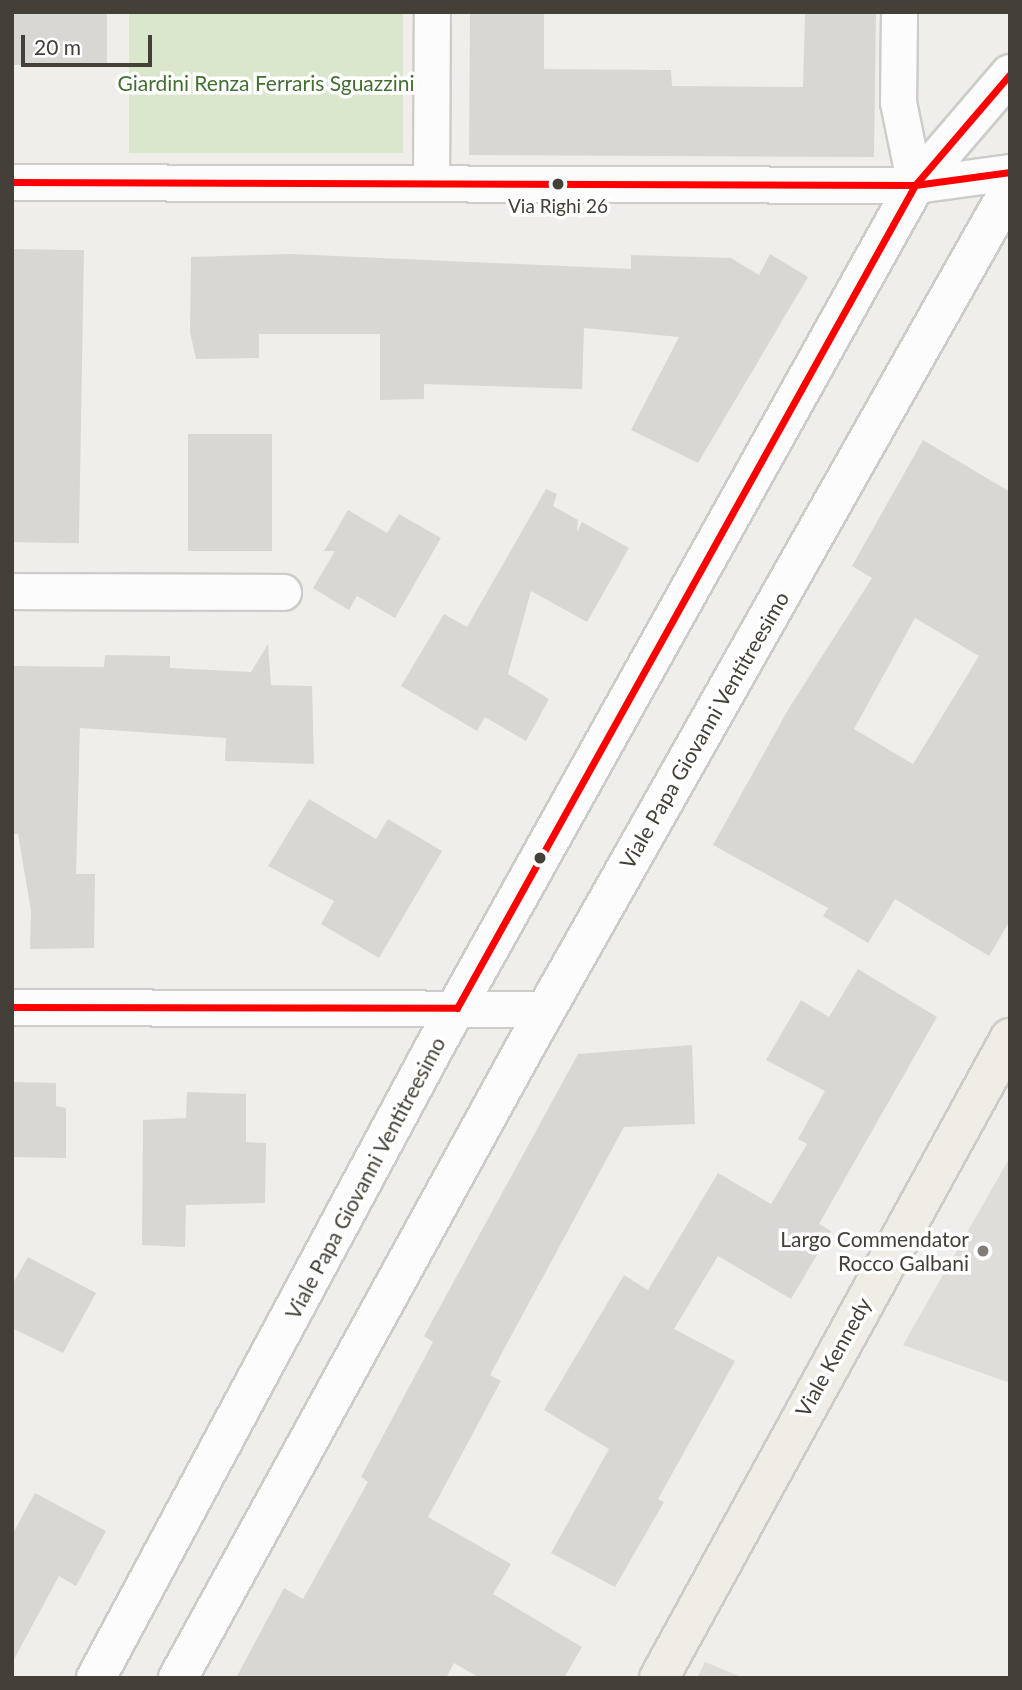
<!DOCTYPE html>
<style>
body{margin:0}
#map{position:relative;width:1022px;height:1690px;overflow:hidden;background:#f0eeea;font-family:Lato,sans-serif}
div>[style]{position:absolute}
.green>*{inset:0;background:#dbe7cd;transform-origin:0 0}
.parking>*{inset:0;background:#dfddda}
.building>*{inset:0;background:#d9d7d3;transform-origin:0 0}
.roads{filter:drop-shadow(2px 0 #ceccc8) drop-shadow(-2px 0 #ceccc8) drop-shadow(0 2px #ceccc8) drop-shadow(0 -2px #ceccc8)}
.minor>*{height:35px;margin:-17.5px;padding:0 17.5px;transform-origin:17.5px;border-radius:17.5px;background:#fdfcfc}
.tertiary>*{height:38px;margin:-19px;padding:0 19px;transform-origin:19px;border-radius:19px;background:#fdfcfc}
.primary>*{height:38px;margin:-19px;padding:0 19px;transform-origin:19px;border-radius:19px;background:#efede5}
.bus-1>*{height:7px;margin:-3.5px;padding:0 3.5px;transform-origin:3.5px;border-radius:3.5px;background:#f00}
.dots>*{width:19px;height:19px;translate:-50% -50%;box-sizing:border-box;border:4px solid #fff;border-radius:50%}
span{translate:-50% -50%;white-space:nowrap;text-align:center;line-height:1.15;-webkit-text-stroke:7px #fff;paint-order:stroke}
.bus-label{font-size:19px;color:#444037}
.park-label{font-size:21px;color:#446f32}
.street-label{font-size:21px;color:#444037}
.poi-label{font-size:21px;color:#444037}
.right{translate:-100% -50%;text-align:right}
.frame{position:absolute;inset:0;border:14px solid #444037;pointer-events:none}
.scale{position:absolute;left:21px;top:35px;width:131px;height:32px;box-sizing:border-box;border:4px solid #444037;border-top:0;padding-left:9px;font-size:21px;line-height:24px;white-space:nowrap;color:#444037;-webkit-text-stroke:5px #fff;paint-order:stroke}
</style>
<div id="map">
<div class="green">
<div style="left:129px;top:12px;width:274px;height:141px"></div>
</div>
<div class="parking">
<div style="clip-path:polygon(1010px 1157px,1010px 1383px,903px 1345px)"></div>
<div style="clip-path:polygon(705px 1662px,744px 1678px,697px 1678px)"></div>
</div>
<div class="building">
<div style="left:12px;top:12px;width:95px;height:53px"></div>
<div style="clip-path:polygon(470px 12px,544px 12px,544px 69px,671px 70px,672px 86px,803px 87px,805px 12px,876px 12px,874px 157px,469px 155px)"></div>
<div style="left:12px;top:249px;width:72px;height:293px;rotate:1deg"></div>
<div style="clip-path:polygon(291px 254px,631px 269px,631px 255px,731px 258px,759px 275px,770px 254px,808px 277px,698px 463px,631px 430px,679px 337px,584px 328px,582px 389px,424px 384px,424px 399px,380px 400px,380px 334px,259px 334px,259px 358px,196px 359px,190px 332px,191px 257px)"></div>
<div style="left:188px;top:434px;width:84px;height:117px"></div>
<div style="clip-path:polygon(evenodd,923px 440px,1010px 492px,1010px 921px,989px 956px,895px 899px,868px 943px,823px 916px,828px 908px,713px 845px,789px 708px,872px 578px,852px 566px,923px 440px,915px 618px,979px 656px,913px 764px,854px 729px,915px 618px)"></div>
<div style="clip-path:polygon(546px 489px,557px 494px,553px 506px,578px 520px,577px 532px,582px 522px,629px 548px,587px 622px,531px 591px,508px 674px,549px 699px,526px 741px,485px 717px,477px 731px,401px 686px,444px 614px,467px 627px)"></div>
<div style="clip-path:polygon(348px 510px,387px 533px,399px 514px,441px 538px,395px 618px,357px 596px,349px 610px,313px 588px,335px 551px,324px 551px)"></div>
<div style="clip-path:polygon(268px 644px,271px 685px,312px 686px,314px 764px,225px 761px,226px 738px,80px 728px,76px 874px,95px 874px,94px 948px,30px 949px,31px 911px,18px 834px,12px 834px,12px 666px,104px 667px,105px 655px,170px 656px,170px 668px,251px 672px)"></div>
<div style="clip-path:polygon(309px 799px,376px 839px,388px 819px,442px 851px,379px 958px,321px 924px,334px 901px,268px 866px)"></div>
<div style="clip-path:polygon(858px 969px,937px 1017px,819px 1224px,831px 1231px,791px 1299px,718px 1256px,674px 1329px,735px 1361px,658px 1499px,664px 1502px,615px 1587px,551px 1553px,609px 1449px,544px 1410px,624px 1275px,648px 1290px,718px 1173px,771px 1204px,807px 1144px,798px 1139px,825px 1091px,766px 1060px,801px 1000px,829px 1017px)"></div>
<div style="clip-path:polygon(692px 1045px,695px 1124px,624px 1127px,490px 1375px,501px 1381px,428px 1517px,511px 1564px,493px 1594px,582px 1647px,564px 1678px,480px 1678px,454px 1663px,446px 1678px,236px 1678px,284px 1588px,303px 1599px,368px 1482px,361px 1477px,433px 1342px,424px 1336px,578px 1054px)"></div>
<div style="clip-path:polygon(12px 1082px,56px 1083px,56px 1106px,66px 1108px,66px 1158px,12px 1157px)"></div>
<div style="clip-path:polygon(187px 1092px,246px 1094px,246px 1142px,266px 1143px,265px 1203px,186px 1205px,185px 1247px,142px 1245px,143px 1120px,186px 1118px)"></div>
<div style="clip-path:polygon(28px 1257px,96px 1293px,63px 1353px,12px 1328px,12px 1285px)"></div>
<div style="clip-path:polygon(35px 1493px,106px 1531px,76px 1586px,59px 1576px,12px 1663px,12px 1535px)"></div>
</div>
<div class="roads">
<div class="minor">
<div style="left:899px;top:12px;width:90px;rotate:90.6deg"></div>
<div style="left:898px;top:102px;width:85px;rotate:78.4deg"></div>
<div style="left:12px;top:182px;width:903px;rotate:0.19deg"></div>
<div style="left:915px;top:185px;width:96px;rotate:-7.8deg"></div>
<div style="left:431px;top:183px;width:171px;rotate:-89.7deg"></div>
<div style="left:12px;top:591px;width:271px;rotate:0.2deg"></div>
<div style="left:12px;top:1007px;width:535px;rotate:0.21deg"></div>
</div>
<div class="tertiary">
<div style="left:96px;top:1678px;width:717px;rotate:-61.79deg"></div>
<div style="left:435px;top:1046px;width:986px;rotate:-60.86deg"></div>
<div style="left:915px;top:185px;width:146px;rotate:-49.4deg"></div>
<div style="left:178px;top:1678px;width:720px;rotate:-61.19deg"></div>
<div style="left:525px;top:1047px;width:986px;rotate:-60.52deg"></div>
</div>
<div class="primary">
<div style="left:659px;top:1678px;width:730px;rotate:-61.26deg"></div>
</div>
</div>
<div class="bus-1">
<div style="left:12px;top:182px;width:903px;rotate:0.19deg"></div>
<div style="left:915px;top:185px;width:96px;rotate:-7.8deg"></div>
<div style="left:12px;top:1007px;width:445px;rotate:0.1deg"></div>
<div style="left:457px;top:1008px;width:942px;rotate:-60.9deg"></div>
<div style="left:915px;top:185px;width:146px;rotate:-49.4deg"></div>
</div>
<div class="dots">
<div style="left:558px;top:184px;background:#444037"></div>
<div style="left:540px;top:858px;background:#444037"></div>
<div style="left:983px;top:1251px;background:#807d76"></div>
</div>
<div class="bus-label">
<span style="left:558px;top:206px">Via Righi 26</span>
</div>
<div class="park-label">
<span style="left:266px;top:83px">Giardini Renza Ferraris Sguazzini</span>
</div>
<div class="street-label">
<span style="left:704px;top:730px;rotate:-60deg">Viale Papa Giovanni Ventitreesimo</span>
<span style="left:365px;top:1178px;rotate:-62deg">Viale Papa Giovanni Ventitreesimo</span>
<span style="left:833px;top:1357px;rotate:-61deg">Viale Kennedy</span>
</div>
<div class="poi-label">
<span class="right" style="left:969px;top:1251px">Largo Commendator<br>Rocco Galbani</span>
</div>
<div class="frame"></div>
<div class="scale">20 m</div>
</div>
